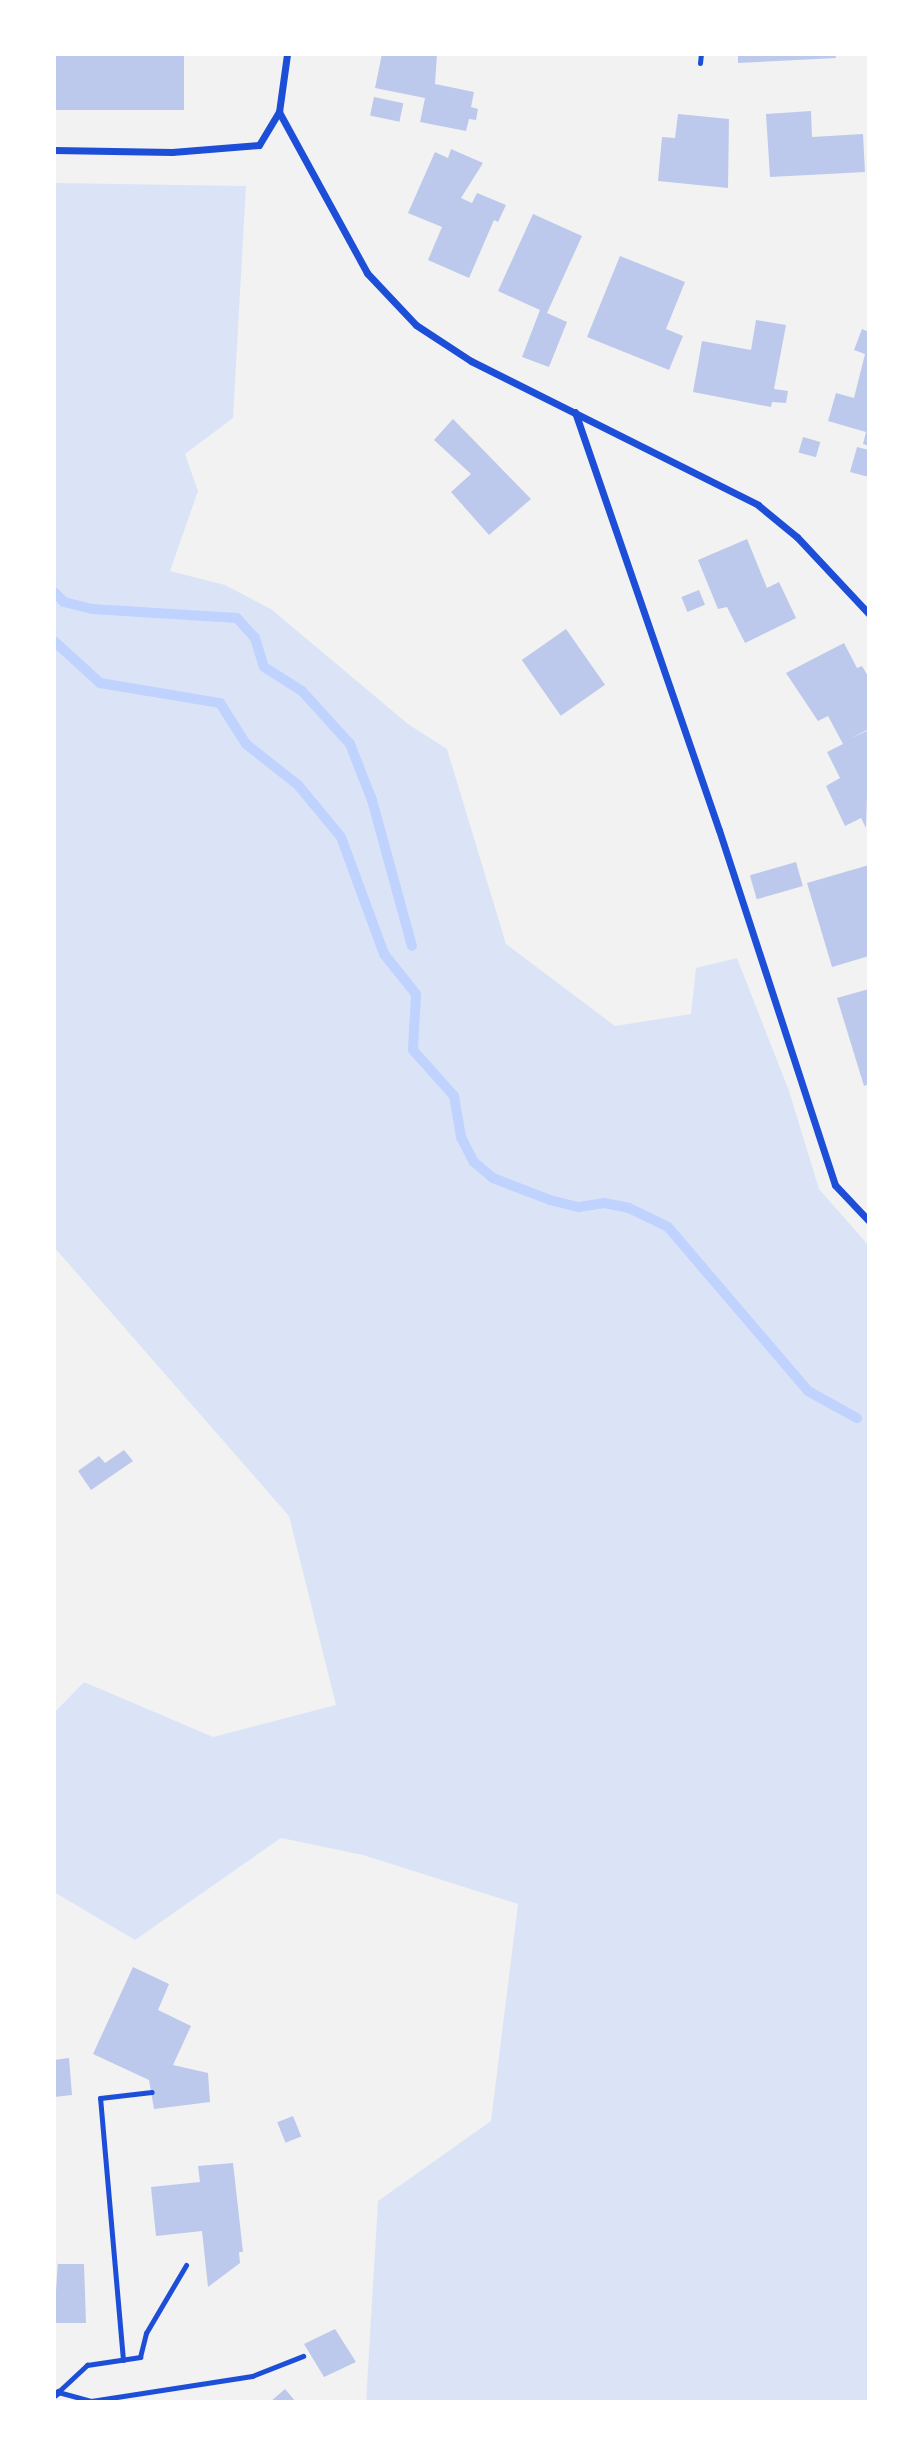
<!DOCTYPE html>
<style>
body{margin:0}
#map{position:relative;width:923px;height:2456px;overflow:hidden;background:#f2f2f2;font-family:Lato,sans-serif}
div>[style]{position:absolute}
.green>*{inset:0;background:#dbe4f7}
.stream>*{height:10px;margin:-5px;padding:0 5px;transform-origin:5px;border-radius:5px;background:#bfd3fe}
.building>*{inset:0;background:#bdc9ec;transform-origin:0 0}
.service>*{height:5px;margin:-2.5px;padding:0 2.5px;transform-origin:2.5px;border-radius:2.5px;background:#1d4ed8}
.minor>*{height:7px;margin:-3.5px;padding:0 3.5px;transform-origin:3.5px;border-radius:3.5px;background:#1d4ed8}
span{translate:-50% -50%;white-space:nowrap;text-align:center;line-height:1.15;-webkit-text-stroke:5px #fff;paint-order:stroke}
.frame{position:absolute;inset:0;border:56px solid #fff;pointer-events:none}
</style>
<div id="map">
<div class="green">
<div style="clip-path:polygon(54px 183px,246px 186px,233px 418px,185px 454px,198px 491px,170px 571px,225px 585px,271px 609px,408px 724px,447px 749px,506px 944px,615px 1026px,691px 1014px,696px 968px,737px 958px,789px 1091px,819px 1189px,869px 1246px,869px 2402px,366px 2402px,378px 2201px,491px 2121px,518px 1904px,363px 1855px,281px 1838px,135px 1940px,54px 1892px,54px 1713px,84px 1682px,213px 1737px,336px 1705px,289px 1516px,54px 1247px)"></div>
</div>
<div class="stream">
<div style="left:54px;top:592px;width:14px;rotate:45deg"></div>
<div style="left:64px;top:602px;width:29px;rotate:14deg"></div>
<div style="left:92px;top:609px;width:145px;rotate:3.6deg"></div>
<div style="left:237px;top:618px;width:27px;rotate:48deg"></div>
<div style="left:255px;top:638px;width:30px;rotate:73deg"></div>
<div style="left:264px;top:667px;width:45px;rotate:32.3deg"></div>
<div style="left:302px;top:691px;width:72px;rotate:47.8deg"></div>
<div style="left:350px;top:744px;width:60px;rotate:68.6deg"></div>
<div style="left:372px;top:800px;width:151px;rotate:74.7deg"></div>
<div style="left:54px;top:641px;width:62px;rotate:42.4deg"></div>
<div style="left:100px;top:683px;width:122px;rotate:9.5deg"></div>
<div style="left:220px;top:703px;width:49px;rotate:57.6deg"></div>
<div style="left:246px;top:744px;width:66px;rotate:38.3deg"></div>
<div style="left:298px;top:785px;width:67px;rotate:50.4deg"></div>
<div style="left:341px;top:837px;width:125px;rotate:69.8deg"></div>
<div style="left:384px;top:954px;width:51px;rotate:51.3deg"></div>
<div style="left:416px;top:994px;width:56px;rotate:93.1deg"></div>
<div style="left:413px;top:1050px;width:62px;rotate:48.3deg"></div>
<div style="left:454px;top:1096px;width:42px;rotate:80.3deg"></div>
<div style="left:461px;top:1137px;width:28px;rotate:63deg"></div>
<div style="left:474px;top:1162px;width:25px;rotate:40deg"></div>
<div style="left:493px;top:1178px;width:61px;rotate:21.1deg"></div>
<div style="left:550px;top:1200px;width:30px;rotate:14deg"></div>
<div style="left:579px;top:1207px;width:25px;rotate:-9deg"></div>
<div style="left:604px;top:1203px;width:25px;rotate:11deg"></div>
<div style="left:629px;top:1208px;width:43px;rotate:26deg"></div>
<div style="left:668px;top:1227px;width:216px;rotate:49.5deg"></div>
<div style="left:808px;top:1391px;width:56px;rotate:28.9deg"></div>
</div>
<div class="building">
<div style="left:54px;top:54px;width:130px;height:56px"></div>
<div style="clip-path:polygon(382px 54px,437px 54px,435px 84px,474px 92px,471px 107px,478px 109px,476px 120px,469px 119px,466px 131px,420px 122px,425px 98px,375px 88px)"></div>
<div style="clip-path:polygon(738px 54px,835px 54px,836px 58px,738px 63px)"></div>
<div style="left:374px;top:97px;width:30px;height:19px;rotate:12deg"></div>
<div style="clip-path:polygon(811px 111px,812px 137px,863px 134px,865px 172px,770px 177px,766px 114px)"></div>
<div style="clip-path:polygon(678px 114px,729px 119px,728px 188px,658px 181px,662px 137px,675px 138px)"></div>
<div style="clip-path:polygon(451px 149px,483px 163px,461px 198px,472px 203px,477px 193px,506px 205px,498px 222px,494px 220px,469px 278px,428px 260px,442px 227px,408px 213px,435px 152px,448px 158px)"></div>
<div style="clip-path:polygon(533px 214px,582px 236px,547px 313px,567px 322px,549px 367px,522px 357px,540px 310px,498px 291px)"></div>
<div style="clip-path:polygon(620px 256px,685px 282px,666px 329px,683px 336px,669px 370px,587px 337px)"></div>
<div style="clip-path:polygon(756px 320px,786px 325px,774px 389px,788px 391px,786px 403px,772px 402px,771px 407px,693px 392px,702px 341px,751px 350px)"></div>
<div style="clip-path:polygon(862px 329px,869px 332px,869px 446px,863px 444px,866px 432px,828px 421px,836px 393px,854px 398px,865px 354px,854px 350px)"></div>
<div style="clip-path:polygon(453px 419px,531px 499px,489px 535px,451px 492px,471px 474px,434px 440px)"></div>
<div style="left:803px;top:437px;width:18px;height:16px;rotate:16deg"></div>
<div style="clip-path:polygon(857px 447px,869px 450px,869px 477px,850px 472px)"></div>
<div style="clip-path:polygon(747px 539px,767px 588px,779px 582px,796px 618px,745px 643px,727px 607px,718px 609px,698px 560px)"></div>
<div style="left:699px;top:590px;width:16px;height:19px;rotate:68deg"></div>
<div style="left:566px;top:629px;width:68px;height:54px;rotate:55deg"></div>
<div style="clip-path:polygon(844px 643px,857px 668px,862px 666px,869px 678px,869px 729px,849px 739px,869px 730px,866px 828px,861px 818px,845px 826px,826px 786px,840px 778px,827px 752px,843px 744px,828px 716px,818px 721px,786px 673px)"></div>
<div style="left:796px;top:862px;width:25px;height:48px;rotate:74deg"></div>
<div style="clip-path:polygon(869px 865px,869px 956px,832px 967px,807px 883px)"></div>
<div style="clip-path:polygon(869px 989px,869px 1084px,864px 1086px,837px 998px)"></div>
<div style="clip-path:polygon(124px 1450px,133px 1461px,91px 1490px,78px 1471px,99px 1456px,105px 1463px)"></div>
<div style="clip-path:polygon(133px 1967px,169px 1984px,158px 2010px,191px 2026px,173px 2065px,208px 2073px,210px 2102px,154px 2109px,149px 2080px,93px 2054px)"></div>
<div style="clip-path:polygon(69px 2058px,72px 2095px,54px 2097px,54px 2060px)"></div>
<div style="left:293px;top:2116px;width:22px;height:17px;rotate:68deg"></div>
<div style="clip-path:polygon(233px 2163px,243px 2252px,239px 2252px,240px 2263px,208px 2287px,202px 2231px,156px 2236px,151px 2187px,200px 2182px,198px 2166px)"></div>
<div style="clip-path:polygon(58px 2259px,58px 2264px,84px 2264px,86px 2323px,54px 2323px)"></div>
<div style="clip-path:polygon(335px 2329px,356px 2362px,324px 2377px,304px 2344px)"></div>
<div style="clip-path:polygon(285px 2389px,296px 2402px,270px 2402px)"></div>
</div>
<div class="service">
<div style="left:700px;top:63px;width:9px;rotate:-84deg"></div>
<div style="left:123px;top:2360px;width:263px;rotate:-95deg"></div>
<div style="left:100px;top:2098px;width:52px;rotate:-6.6deg"></div>
<div style="left:58px;top:2392px;width:34px;rotate:15deg"></div>
<div style="left:91px;top:2401px;width:163px;rotate:-8.8deg"></div>
<div style="left:252px;top:2376px;width:55px;rotate:-21.4deg"></div>
<div style="left:58px;top:2392px;width:40px;rotate:-43deg"></div>
<div style="left:87px;top:2365px;width:54px;rotate:-8.6deg"></div>
<div style="left:140px;top:2357px;width:25px;rotate:-76deg"></div>
<div style="left:146px;top:2333px;width:79px;rotate:-59.5deg"></div>
</div>
<div class="minor">
<div style="left:279px;top:112px;width:183px;rotate:61.3deg"></div>
<div style="left:367px;top:273px;width:71px;rotate:46.7deg"></div>
<div style="left:416px;top:325px;width:66px;rotate:33.2deg"></div>
<div style="left:471px;top:361px;width:321px;rotate:26.6deg"></div>
<div style="left:758px;top:505px;width:50px;rotate:39.4deg"></div>
<div style="left:797px;top:537px;width:105px;rotate:46.9deg"></div>
<div style="left:54px;top:150px;width:118px;rotate:1deg"></div>
<div style="left:172px;top:152px;width:87px;rotate:-4.6deg"></div>
<div style="left:259px;top:145px;width:39px;rotate:-59deg"></div>
<div style="left:279px;top:112px;width:59px;rotate:-82.1deg"></div>
<div style="left:575px;top:412px;width:442px;rotate:71deg"></div>
<div style="left:719px;top:830px;width:373px;rotate:71.9deg"></div>
<div style="left:835px;top:1185px;width:50px;rotate:46.6deg"></div>
<div style="left:54px;top:2395px;width:5px;rotate:-37deg"></div>
</div>
<div class="frame"></div>
</div>
